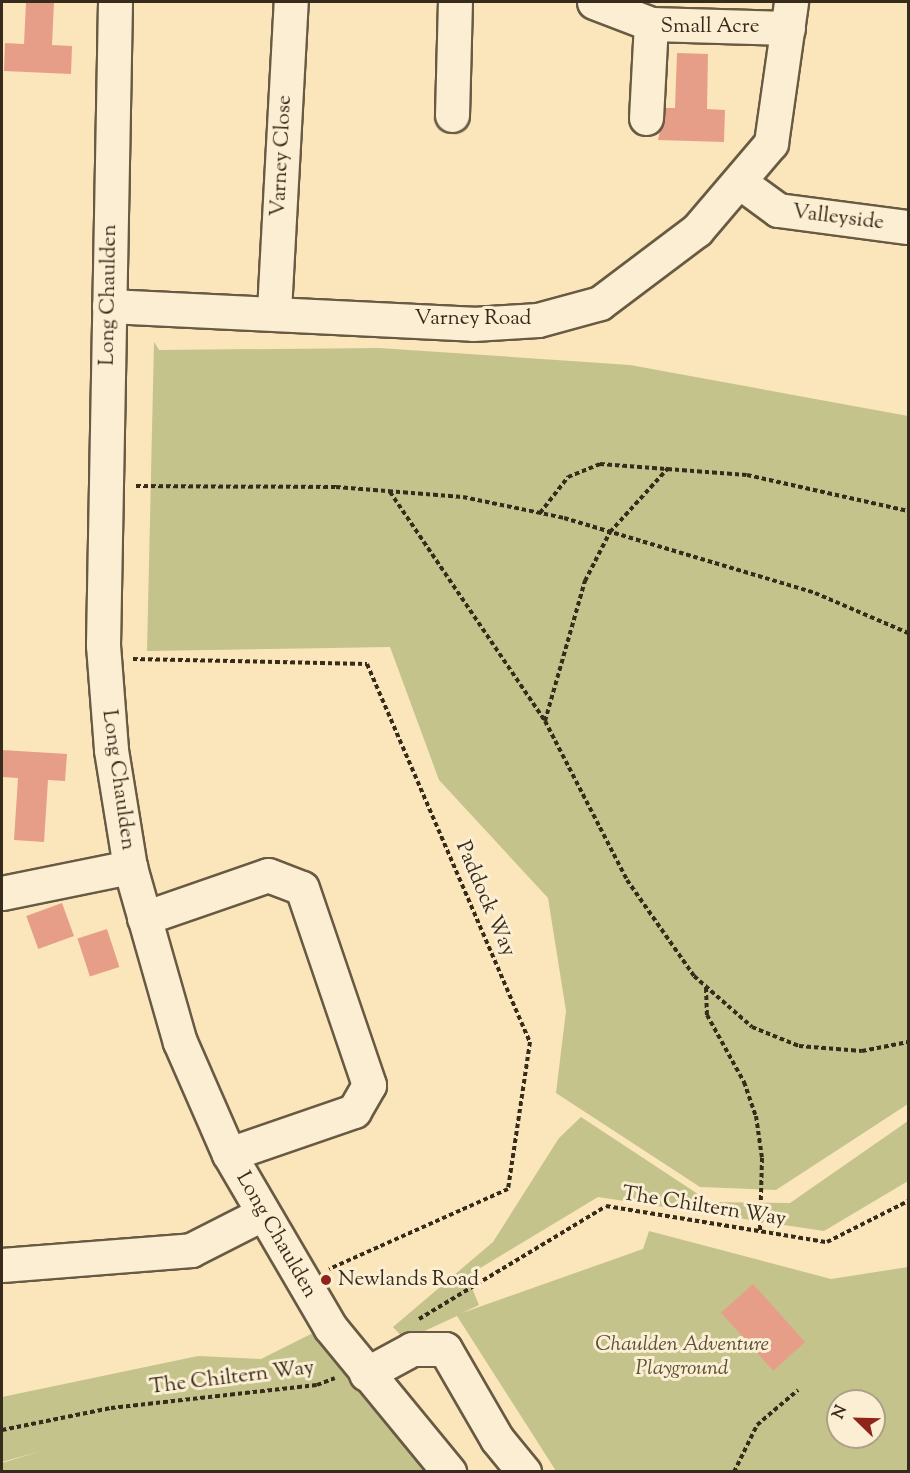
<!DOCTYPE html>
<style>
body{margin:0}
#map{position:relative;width:910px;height:1473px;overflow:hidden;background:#fbe5bb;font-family:"Sorts Mill Goudy",serif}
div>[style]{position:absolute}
.green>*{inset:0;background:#c4c38c}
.building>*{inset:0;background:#e79e89;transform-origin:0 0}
.path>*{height:4px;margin-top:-2px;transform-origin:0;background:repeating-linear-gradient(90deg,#372b1b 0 4.5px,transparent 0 7.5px)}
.roads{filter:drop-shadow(2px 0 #685a43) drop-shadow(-2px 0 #685a43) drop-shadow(0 2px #685a43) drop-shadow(0 -2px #685a43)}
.minor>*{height:33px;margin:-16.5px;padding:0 16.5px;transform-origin:16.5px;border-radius:16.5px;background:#fceed3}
.dots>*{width:16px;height:16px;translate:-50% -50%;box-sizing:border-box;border:3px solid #fceed3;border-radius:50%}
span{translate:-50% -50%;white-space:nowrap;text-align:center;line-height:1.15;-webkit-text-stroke:6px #fceed3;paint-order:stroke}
.street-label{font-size:21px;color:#372b1b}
.poi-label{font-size:21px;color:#372b1b}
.left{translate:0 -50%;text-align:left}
.park-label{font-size:21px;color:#5a5137;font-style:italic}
.frame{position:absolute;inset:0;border:3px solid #372b1b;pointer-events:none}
.north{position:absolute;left:826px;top:1389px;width:60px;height:60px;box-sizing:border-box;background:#fceed3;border:2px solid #ada089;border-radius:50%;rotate:293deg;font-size:16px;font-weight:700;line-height:24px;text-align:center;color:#372b1b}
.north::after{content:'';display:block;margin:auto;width:21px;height:27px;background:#8f2418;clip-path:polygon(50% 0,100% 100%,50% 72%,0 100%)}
</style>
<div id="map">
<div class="green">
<div style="clip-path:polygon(154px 342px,159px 350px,379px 348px,630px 365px,908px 416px,908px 1104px,776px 1190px,700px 1187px,556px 1093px,566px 1011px,548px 898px,439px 780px,390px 647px,147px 651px)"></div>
<div style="clip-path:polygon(evenodd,581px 1117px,710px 1202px,790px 1203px,908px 1121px,908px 1181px,824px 1231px,598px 1197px,467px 1276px,479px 1305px,462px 1313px,643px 1249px,649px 1231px,831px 1279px,908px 1267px,908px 1471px,556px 1471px,457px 1316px,405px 1340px,393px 1327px,493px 1242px,559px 1138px,581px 1117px,838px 1401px,874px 1401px,874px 1437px,838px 1437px,838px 1401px)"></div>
<div style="clip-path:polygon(317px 1331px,365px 1398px,434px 1471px,2px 1471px,2px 1463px,41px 1451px,2px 1462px,2px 1397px,198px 1356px,261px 1359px)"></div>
</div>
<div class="building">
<div style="clip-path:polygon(26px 2px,54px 2px,52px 45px,72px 46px,71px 74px,4px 71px,5px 43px,24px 44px)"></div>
<div style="clip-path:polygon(677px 53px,708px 54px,707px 109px,725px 110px,724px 142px,658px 140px,665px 108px,675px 108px)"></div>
<div style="clip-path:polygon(2px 750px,67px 754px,65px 781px,48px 780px,44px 842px,14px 840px,18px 778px,2px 777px)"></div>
<div style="left:62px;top:903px;width:35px;height:38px;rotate:70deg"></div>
<div style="left:107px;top:929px;width:40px;height:31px;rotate:72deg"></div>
<div style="left:753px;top:1284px;width:78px;height:43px;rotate:48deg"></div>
</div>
<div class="path">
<div style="left:136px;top:486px;width:200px;rotate:0.3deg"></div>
<div style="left:336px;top:487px;width:127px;rotate:4.5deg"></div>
<div style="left:463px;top:497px;width:103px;rotate:11.7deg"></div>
<div style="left:564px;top:518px;width:262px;rotate:16.6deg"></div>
<div style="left:815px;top:593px;width:101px;rotate:23.3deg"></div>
<div style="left:390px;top:492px;width:277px;rotate:55.9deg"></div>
<div style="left:545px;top:721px;width:179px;rotate:62.7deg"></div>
<div style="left:627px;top:880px;width:117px;rotate:55.1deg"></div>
<div style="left:694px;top:976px;width:77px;rotate:41.3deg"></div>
<div style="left:752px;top:1027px;width:51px;rotate:22deg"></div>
<div style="left:799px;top:1046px;width:63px;rotate:4.5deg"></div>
<div style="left:862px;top:1051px;width:47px;rotate:-11.1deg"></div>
<div style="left:540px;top:513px;width:46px;rotate:-52.1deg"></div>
<div style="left:568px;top:477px;width:35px;rotate:-22deg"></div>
<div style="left:600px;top:464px;width:147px;rotate:4.3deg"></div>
<div style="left:747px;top:475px;width:165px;rotate:12.6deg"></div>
<div style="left:133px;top:659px;width:234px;rotate:1.2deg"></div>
<div style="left:367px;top:664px;width:412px;rotate:66.7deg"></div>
<div style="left:530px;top:1042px;width:149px;rotate:98.5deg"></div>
<div style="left:508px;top:1189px;width:196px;rotate:155.9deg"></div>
<div style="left:545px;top:721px;width:146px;rotate:-74.1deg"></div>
<div style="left:585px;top:581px;width:55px;rotate:-63deg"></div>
<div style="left:610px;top:532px;width:89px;rotate:-47.7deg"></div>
<div style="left:706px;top:988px;width:27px;rotate:88deg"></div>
<div style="left:707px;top:1015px;width:77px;rotate:61.1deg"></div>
<div style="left:744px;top:1082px;width:36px;rotate:71deg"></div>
<div style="left:756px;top:1116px;width:42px;rotate:81.9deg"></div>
<div style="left:762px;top:1158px;width:73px;rotate:91.6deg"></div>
<div style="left:419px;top:1319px;width:218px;rotate:-31.1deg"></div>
<div style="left:606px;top:1206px;width:224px;rotate:9.3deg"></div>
<div style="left:827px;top:1242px;width:91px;rotate:-26.8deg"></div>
<div style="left:2px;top:1430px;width:111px;rotate:-11.4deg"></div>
<div style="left:111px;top:1408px;width:207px;rotate:-6.4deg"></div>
<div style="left:317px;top:1385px;width:19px;rotate:-21deg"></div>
<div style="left:734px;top:1472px;width:52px;rotate:-63.9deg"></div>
<div style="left:757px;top:1425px;width:54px;rotate:-40.5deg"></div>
</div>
<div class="roads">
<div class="minor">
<div style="left:115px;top:2px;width:643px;rotate:91.07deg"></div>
<div style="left:103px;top:645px;width:105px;rotate:85.6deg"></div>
<div style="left:111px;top:750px;width:119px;rotate:80.8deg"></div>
<div style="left:130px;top:867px;width:182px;rotate:74.1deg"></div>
<div style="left:180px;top:1042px;width:122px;rotate:66.4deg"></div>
<div style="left:229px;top:1154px;width:200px;rotate:59.7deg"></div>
<div style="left:330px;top:1327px;width:188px;rotate:50.6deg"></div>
<div style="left:594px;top:2px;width:61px;rotate:21.1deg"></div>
<div style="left:452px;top:115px;width:113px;rotate:-88.5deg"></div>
<div style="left:646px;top:118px;width:94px;rotate:-87deg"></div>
<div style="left:651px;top:24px;width:137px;rotate:1.7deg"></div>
<div style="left:741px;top:183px;width:46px;rotate:36.1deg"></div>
<div style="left:778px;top:210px;width:131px;rotate:7.5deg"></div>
<div style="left:109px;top:306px;width:364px;rotate:2.8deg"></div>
<div style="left:473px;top:324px;width:65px;rotate:-3.5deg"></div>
<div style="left:538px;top:320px;width:64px;rotate:-15.3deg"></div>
<div style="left:600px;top:303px;width:121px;rotate:-37deg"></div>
<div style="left:697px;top:230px;width:114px;rotate:-49.6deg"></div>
<div style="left:771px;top:143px;width:142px;rotate:-81.9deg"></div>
<div style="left:274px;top:311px;width:309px;rotate:-86.9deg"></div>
<div style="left:2px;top:893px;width:131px;rotate:-11.5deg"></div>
<div style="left:144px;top:918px;width:131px;rotate:-19.1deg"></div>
<div style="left:268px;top:875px;width:36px;rotate:21deg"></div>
<div style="left:302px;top:888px;width:208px;rotate:71.2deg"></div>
<div style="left:369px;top:1085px;width:30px;rotate:120deg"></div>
<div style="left:354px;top:1111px;width:132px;rotate:161deg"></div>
<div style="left:2px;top:1265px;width:190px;rotate:-4.5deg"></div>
<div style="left:191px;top:1250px;width:80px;rotate:-26.9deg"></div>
<div style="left:366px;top:1374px;width:52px;rotate:-28.5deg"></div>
<div style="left:412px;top:1349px;width:33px"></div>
<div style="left:445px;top:1349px;width:104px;rotate:60deg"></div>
<div style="left:497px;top:1439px;width:43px;rotate:50.7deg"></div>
</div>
</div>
<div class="dots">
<div style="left:326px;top:1280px;background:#8f2418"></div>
</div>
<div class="street-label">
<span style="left:710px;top:27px">Small Acre</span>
<span style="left:282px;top:156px;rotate:-87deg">Varney Close</span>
<span style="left:838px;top:218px;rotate:7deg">Valleyside</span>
<span style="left:109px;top:295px;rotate:-89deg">Long Chaulden</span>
<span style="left:473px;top:319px">Varney Road</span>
<span style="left:118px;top:780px;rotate:82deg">Long Chaulden</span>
<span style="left:485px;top:899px;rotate:67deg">Paddock Way</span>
<span style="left:704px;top:1207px;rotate:9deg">The Chiltern Way</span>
<span style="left:276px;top:1235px;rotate:60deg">Long Chaulden</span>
<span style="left:232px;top:1378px;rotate:-7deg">The Chiltern Way</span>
</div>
<div class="poi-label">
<span class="left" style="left:338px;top:1280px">Newlands Road</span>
</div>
<div class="park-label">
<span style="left:682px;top:1357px">Chaulden Adventure<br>Playground</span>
</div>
<div class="frame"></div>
<div class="north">N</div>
</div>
